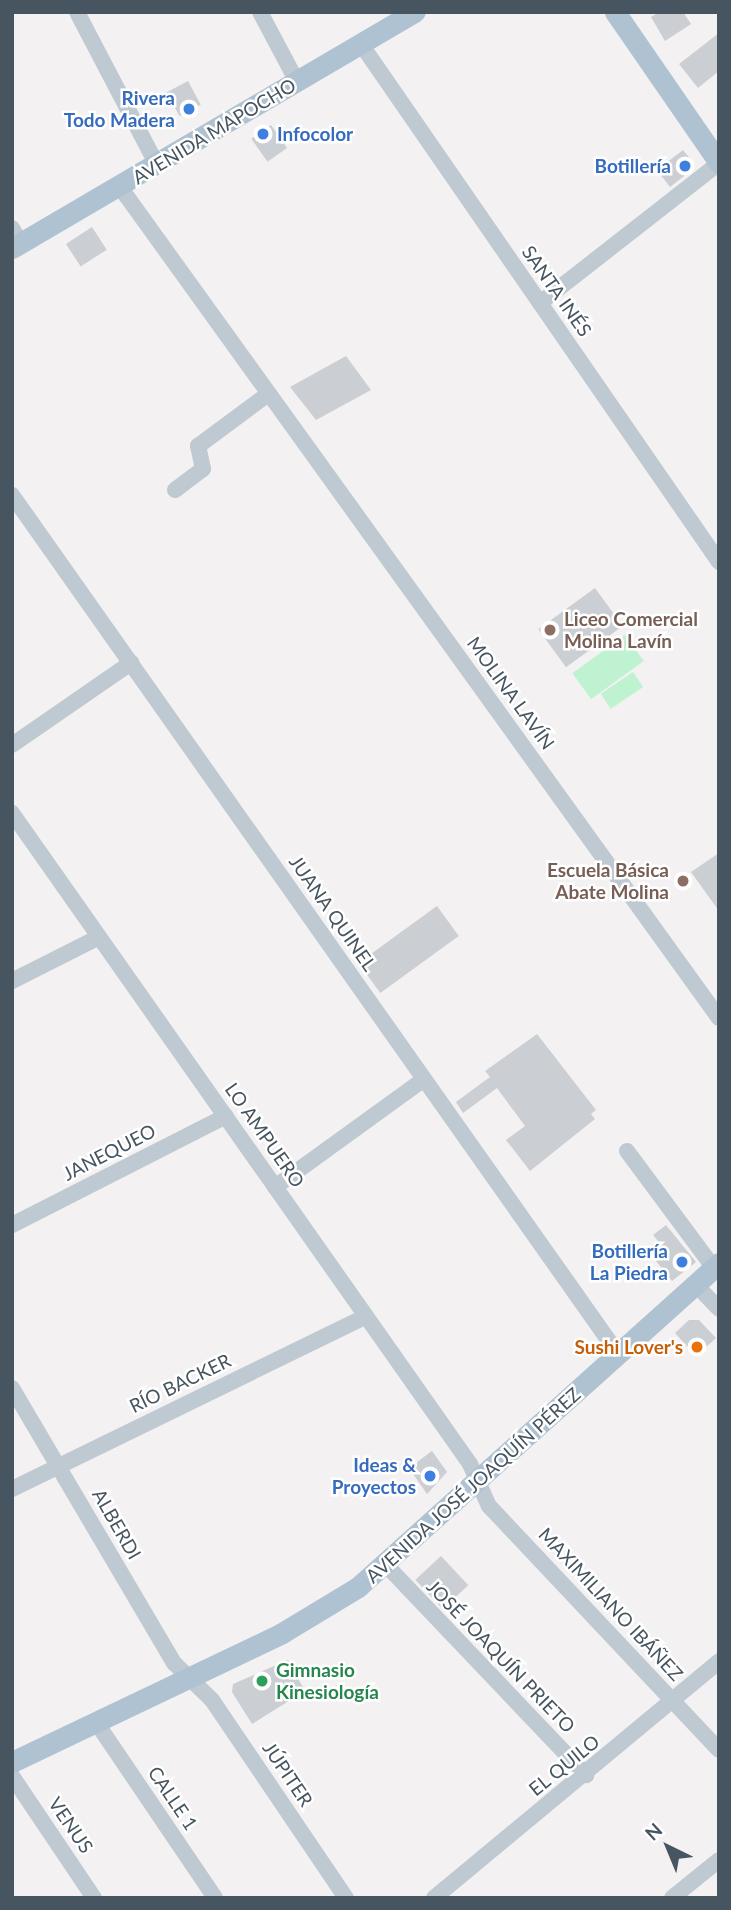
<!DOCTYPE html>
<meta charset="utf-8">
<style>
body{margin:0}
#map{position:relative;width:731px;height:1910px;overflow:hidden;background:#f3f1f1;font-family:Lato,sans-serif}
div>[style]{position:absolute}
.green>*{inset:0;background:#bef2d0;transform-origin:0 0}
.building>*{inset:0;background:#cbced3;transform-origin:0 0}
.minor>*{height:16px;margin:-8px;padding:0 8px;transform-origin:8px;border-radius:8px;background:#bec9d1}
.major>*{height:21px;margin:-10.5px;padding:0 10.5px;transform-origin:10.5px;border-radius:10.5px;background:#afc2d1}
.dots>*{width:19px;height:19px;translate:-50% -50%;box-sizing:border-box;border:4px solid #fff;border-radius:50%}
span{translate:-50% -50%;white-space:nowrap;text-align:center;line-height:1.15;-webkit-text-stroke:5px #fff;paint-order:stroke}
.shop-label{font-size:19px;color:#366cbe;font-weight:700}
.right{translate:-100% -50%;text-align:right}
.left{translate:0 -50%;text-align:left}
.street-label{font-size:19px;color:#475560}
.education-label{font-size:19px;color:#785e54;font-weight:700}
.food-label{font-size:19px;color:#c56008;font-weight:700}
.leisure-label{font-size:19px;color:#27864d;font-weight:700}
.frame{position:absolute;inset:0;border:14px solid #475560;pointer-events:none}
.north{position:absolute;left:633px;top:1812px;width:70px;height:70px;-webkit-text-stroke:5px #fff;paint-order:stroke;rotate:317deg;font-size:19px;font-weight:700;line-height:28px;text-align:center;color:#475560}
.north::after{content:'';display:block;margin:auto;width:24px;height:32px;background:#475560;clip-path:polygon(50% 0,100% 100%,50% 72%,0 100%)}
</style>
<div id="map">
<div class="green">
<div style="left:625px;top:635px;width:32px;height:65px;rotate:54deg"></div>
<div style="left:633px;top:672px;width:18px;height:39px;rotate:56deg"></div>
</div>
<div class="building">
<div style="clip-path:polygon(659px 12px,683px 12px,691px 24px,665px 41px,651px 17px)"></div>
<div style="clip-path:polygon(719px 33px,719px 71px,698px 88px,679px 64px)"></div>
<div style="left:188px;top:81px;width:27px;height:24px;rotate:62deg"></div>
<div style="left:271px;top:125px;width:28px;height:24px;rotate:55deg"></div>
<div style="clip-path:polygon(683px 150px,692px 161px,688px 173px,670px 187px,657px 170px)"></div>
<div style="left:92px;top:227px;width:27px;height:31px;rotate:57deg"></div>
<div style="clip-path:polygon(346px 356px,371px 390px,316px 420px,290px 387px)"></div>
<div style="left:595px;top:588px;width:47px;height:70px;rotate:54deg"></div>
<div style="clip-path:polygon(719px 853px,719px 911px,691px 872px)"></div>
<div style="left:437px;top:906px;width:37px;height:97px;rotate:54deg"></div>
<div style="clip-path:polygon(537px 1034px,596px 1110px,591px 1114px,595px 1119px,530px 1171px,506px 1140px,525px 1126px,497px 1088px,463px 1113px,456px 1102px,490px 1077px,485px 1071px)"></div>
<div style="clip-path:polygon(666px 1225px,696px 1262px,672px 1281px,656px 1261px,667px 1252px,653px 1235px)"></div>
<div style="clip-path:polygon(689px 1320px,699px 1320px,716px 1338px,696px 1356px,675px 1333px)"></div>
<div style="clip-path:polygon(432px 1451px,447px 1472px,427px 1494px,409px 1468px)"></div>
<div style="left:441px;top:1556px;width:40px;height:35px;rotate:47deg"></div>
<div style="clip-path:polygon(288px 1660px,305px 1691px,252px 1724px,232px 1692px,233px 1684px)"></div>
</div>
<div class="minor">
<div style="left:77px;top:12px;width:173px;rotate:62.4deg"></div>
<div style="left:260px;top:12px;width:79px;rotate:62.1deg"></div>
<div style="left:361px;top:44px;width:630px;rotate:55.35deg"></div>
<div style="left:120px;top:187px;width:1024px;rotate:54.22deg"></div>
<div style="left:12px;top:228px;width:18px;rotate:61deg"></div>
<div style="left:540px;top:303px;width:227px;rotate:-38deg"></div>
<div style="left:175px;top:490px;width:35px;rotate:-37deg"></div>
<div style="left:203px;top:469px;width:24px;rotate:-102deg"></div>
<div style="left:198px;top:446px;width:87px;rotate:-36.6deg"></div>
<div style="left:12px;top:495px;width:1053px;rotate:54.79deg"></div>
<div style="left:12px;top:745px;width:145px;rotate:-34.6deg"></div>
<div style="left:12px;top:813px;width:796px;rotate:54.87deg"></div>
<div style="left:470px;top:1464px;width:46px;rotate:65.7deg"></div>
<div style="left:489px;top:1506px;width:335px;rotate:46.7deg"></div>
<div style="left:12px;top:981px;width:97px;rotate:-26.8deg"></div>
<div style="left:627px;top:1151px;width:146px;rotate:53.4deg"></div>
<div style="left:275px;top:1187px;width:184px;rotate:-35.9deg"></div>
<div style="left:12px;top:1225px;width:240px;rotate:-27deg"></div>
<div style="left:696px;top:1285px;width:33px;rotate:46deg"></div>
<div style="left:12px;top:1388px;width:319px;rotate:59.5deg"></div>
<div style="left:174px;top:1663px;width:53px;rotate:44.2deg"></div>
<div style="left:212px;top:1700px;width:239px;rotate:55.9deg"></div>
<div style="left:12px;top:1489px;width:394px;rotate:-26deg"></div>
<div style="left:387px;top:1566px;width:289px;rotate:46.4deg"></div>
<div style="left:96px;top:1722px;width:212px;rotate:55.9deg"></div>
<div style="left:12px;top:1776px;width:147px;rotate:56.1deg"></div>
<div style="left:434px;top:1898px;width:371px;rotate:-39.7deg"></div>
<div style="left:672px;top:1898px;width:60px;rotate:-39deg"></div>
</div>
<div class="major">
<div style="left:615px;top:12px;width:183px;rotate:55.4deg"></div>
<div style="left:12px;top:248px;width:467px;rotate:-30.4deg"></div>
<div style="left:12px;top:1762px;width:299px;rotate:-25.5deg"></div>
<div style="left:282px;top:1633px;width:89px;rotate:-31.2deg"></div>
<div style="left:358px;top:1587px;width:485px;rotate:-41.9deg"></div>
</div>
<div class="dots">
<div style="left:189px;top:109px;background:#3f7fe0"></div>
<div style="left:263px;top:134px;background:#3f7fe0"></div>
<div style="left:685px;top:166px;background:#3f7fe0"></div>
<div style="left:550px;top:630px;background:#8d6e63"></div>
<div style="left:683px;top:881px;background:#8d6e63"></div>
<div style="left:682px;top:1262px;background:#3f7fe0"></div>
<div style="left:697px;top:1347px;background:#e8710a"></div>
<div style="left:430px;top:1476px;background:#3f7fe0"></div>
<div style="left:262px;top:1681px;background:#2e9e5b"></div>
</div>
<div class="shop-label">
<span class="right" style="left:175px;top:109px">Rivera<br>Todo Madera</span>
<span class="left" style="left:277px;top:134px">Infocolor</span>
<span class="right" style="left:671px;top:166px">Botillería</span>
<span class="right" style="left:668px;top:1262px">Botillería<br>La Piedra</span>
<span class="right" style="left:416px;top:1476px">Ideas &amp;<br>Proyectos</span>
</div>
<div class="street-label">
<span style="left:214px;top:131px;rotate:-31deg">AVENIDA MAPOCHO</span>
<span style="left:557px;top:291px;rotate:55deg">SANTA INÉS</span>
<span style="left:511px;top:693px;rotate:54deg">MOLINA LAVÍN</span>
<span style="left:333px;top:913px;rotate:55deg">JUANA QUINEL</span>
<span style="left:265px;top:1135px;rotate:55deg">LO AMPUERO</span>
<span style="left:109px;top:1152px;rotate:-27deg">JANEQUEO</span>
<span style="left:180px;top:1383px;rotate:-26deg">RÍO BACKER</span>
<span style="left:473px;top:1485px;rotate:-42deg">AVENIDA JOSÉ JOAQUÍN PÉREZ</span>
<span style="left:117px;top:1524px;rotate:60deg">ALBERDI</span>
<span style="left:611px;top:1604px;rotate:47deg">MAXIMILIANO IBÁÑEZ</span>
<span style="left:501px;top:1656px;rotate:46deg">JOSÉ JOAQUÍN PRIETO</span>
<span style="left:564px;top:1765px;rotate:-39deg">EL QUILO</span>
<span style="left:288px;top:1774px;rotate:56deg">JÚPITER</span>
<span style="left:173px;top:1798px;rotate:56deg">CALLE 1</span>
<span style="left:71px;top:1825px;rotate:56deg">VENUS</span>
</div>
<div class="education-label">
<span class="left" style="left:564px;top:630px">Liceo Comercial<br>Molina Lavín</span>
<span class="right" style="left:669px;top:881px">Escuela Básica<br>Abate Molina</span>
</div>
<div class="food-label">
<span class="right" style="left:683px;top:1347px">Sushi Lover's</span>
</div>
<div class="leisure-label">
<span class="left" style="left:276px;top:1681px">Gimnasio<br>Kinesiología</span>
</div>
<div class="frame"></div>
<div class="north">N</div>
</div>
